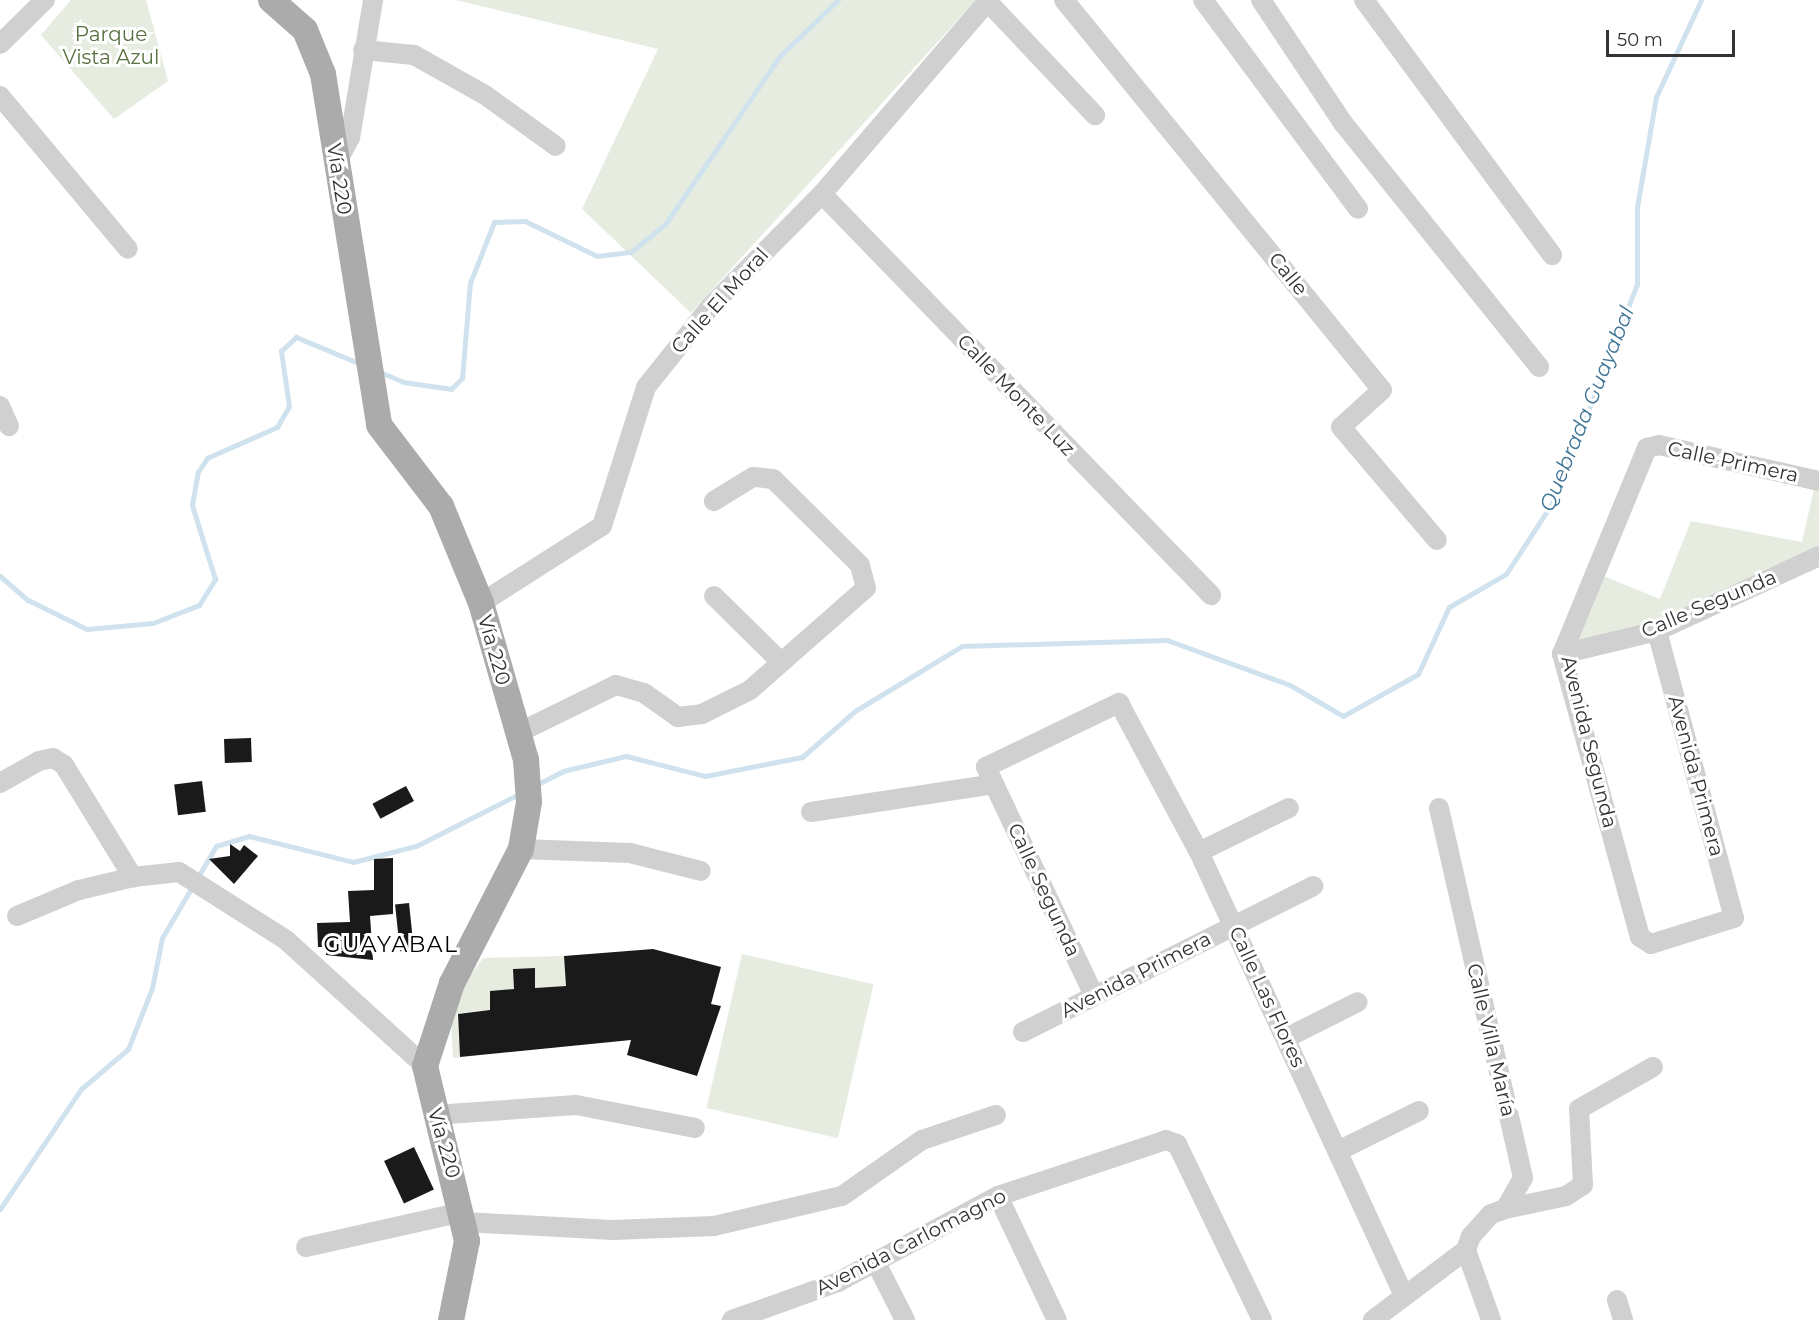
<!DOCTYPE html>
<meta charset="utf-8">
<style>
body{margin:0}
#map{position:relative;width:1819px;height:1320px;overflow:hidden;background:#fff;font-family:Montserrat,sans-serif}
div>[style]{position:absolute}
.green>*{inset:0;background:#e6ecdf;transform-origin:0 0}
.stream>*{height:5px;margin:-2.5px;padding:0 2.5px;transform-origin:2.5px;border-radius:2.5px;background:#cfe2ee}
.building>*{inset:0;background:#1a1a1a;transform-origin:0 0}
.minor>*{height:20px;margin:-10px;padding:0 10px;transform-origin:10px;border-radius:10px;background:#d0d0d0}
.major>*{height:26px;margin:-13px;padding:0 13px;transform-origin:13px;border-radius:13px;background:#ababab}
span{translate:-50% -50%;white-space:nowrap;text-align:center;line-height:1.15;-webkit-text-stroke:6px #fff;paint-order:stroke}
.park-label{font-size:20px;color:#56703f}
.street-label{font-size:20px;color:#333}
.water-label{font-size:21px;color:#3f7597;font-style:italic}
.quarter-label{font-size:22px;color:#000;letter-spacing:1.5px}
.scale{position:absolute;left:1606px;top:30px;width:129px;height:27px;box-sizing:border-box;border:3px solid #333;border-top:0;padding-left:8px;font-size:18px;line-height:21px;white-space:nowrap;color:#333;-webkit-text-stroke:4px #fff;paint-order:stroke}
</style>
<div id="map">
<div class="green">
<div style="clip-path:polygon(71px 0,146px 0,168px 81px,114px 119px,41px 35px)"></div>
<div style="clip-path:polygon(456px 0,976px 0,691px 313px,582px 209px,658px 49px)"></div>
<div style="clip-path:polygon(1814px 489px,1819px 490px,1819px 548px,1665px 620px,1575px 643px,1601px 575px,1660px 599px,1691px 521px,1802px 542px)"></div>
<div style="left:742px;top:954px;width:135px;height:158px;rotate:13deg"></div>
<div style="clip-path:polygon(564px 956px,566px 986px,535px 988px,534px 968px,514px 969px,514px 989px,490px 991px,490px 1010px,457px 1014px,460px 1057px,453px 1058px,450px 1004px,483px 958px)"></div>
</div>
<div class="stream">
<div style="left:380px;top:372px;width:25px;rotate:23deg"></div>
<div style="left:403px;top:382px;width:49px;rotate:8.3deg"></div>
<div style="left:451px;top:389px;width:16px;rotate:-45deg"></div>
<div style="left:462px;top:378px;width:95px;rotate:-85.2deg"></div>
<div style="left:470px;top:283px;width:66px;rotate:-68.5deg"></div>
<div style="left:494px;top:222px;width:31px;rotate:-2deg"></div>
<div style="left:525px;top:221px;width:80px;rotate:25.9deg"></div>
<div style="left:597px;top:256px;width:34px;rotate:-7deg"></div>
<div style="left:631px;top:252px;width:45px;rotate:-39.6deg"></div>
<div style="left:666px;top:223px;width:202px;rotate:-55.7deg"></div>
<div style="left:780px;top:56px;width:81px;rotate:-44deg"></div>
<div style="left:0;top:576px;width:37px;rotate:41deg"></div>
<div style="left:28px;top:600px;width:66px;rotate:26.2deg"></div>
<div style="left:87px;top:629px;width:66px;rotate:-5.2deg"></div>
<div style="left:153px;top:623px;width:49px;rotate:-21.4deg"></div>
<div style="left:199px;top:605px;width:31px;rotate:-58deg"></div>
<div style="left:215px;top:579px;width:77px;rotate:-107.3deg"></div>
<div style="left:192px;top:505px;width:34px;rotate:-80deg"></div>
<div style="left:198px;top:472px;width:17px;rotate:-57deg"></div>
<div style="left:207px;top:458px;width:77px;rotate:-23.9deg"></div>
<div style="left:277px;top:427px;width:24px;rotate:-60deg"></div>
<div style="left:289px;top:406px;width:56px;rotate:-98.3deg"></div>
<div style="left:281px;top:351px;width:21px;rotate:-43deg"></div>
<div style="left:296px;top:337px;width:73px;rotate:22.7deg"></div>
<div style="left:534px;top:786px;width:33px;rotate:-27deg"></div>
<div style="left:563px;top:771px;width:65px;rotate:-13.4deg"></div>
<div style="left:626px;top:756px;width:81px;rotate:14.2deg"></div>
<div style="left:705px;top:776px;width:99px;rotate:-11.1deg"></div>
<div style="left:802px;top:757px;width:70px;rotate:-41deg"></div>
<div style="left:855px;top:711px;width:125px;rotate:-31.3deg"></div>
<div style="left:962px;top:646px;width:205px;rotate:-1.7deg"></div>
<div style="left:1167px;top:640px;width:131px;rotate:20.1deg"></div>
<div style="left:1290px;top:685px;width:61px;rotate:30.3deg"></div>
<div style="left:1343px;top:716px;width:86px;rotate:-29.2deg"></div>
<div style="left:1418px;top:674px;width:74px;rotate:-65.2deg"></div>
<div style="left:1449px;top:607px;width:66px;rotate:-30.1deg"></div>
<div style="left:1506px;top:574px;width:88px;rotate:-57deg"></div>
<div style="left:1554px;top:500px;width:231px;rotate:-69deg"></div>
<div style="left:1637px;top:284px;width:77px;rotate:-90deg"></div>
<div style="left:1637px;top:207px;width:112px;rotate:-80.2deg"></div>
<div style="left:1656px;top:97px;width:107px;rotate:-65.1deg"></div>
<div style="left:0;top:1209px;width:145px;rotate:-56deg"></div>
<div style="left:81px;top:1089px;width:62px;rotate:-40.4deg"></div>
<div style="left:128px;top:1049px;width:66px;rotate:-68.5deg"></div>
<div style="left:152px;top:988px;width:51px;rotate:-78.7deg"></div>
<div style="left:162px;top:938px;width:107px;rotate:-59.6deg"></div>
<div style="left:216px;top:846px;width:34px;rotate:-17deg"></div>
<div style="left:249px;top:836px;width:107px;rotate:14deg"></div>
<div style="left:353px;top:862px;width:65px;rotate:-14.3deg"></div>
<div style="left:416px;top:846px;width:118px;rotate:-26.8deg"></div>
</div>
<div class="building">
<div style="left:251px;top:738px;width:24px;height:27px;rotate:88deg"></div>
<div style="left:202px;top:781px;width:31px;height:28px;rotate:83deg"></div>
<div style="left:406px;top:786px;width:17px;height:38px;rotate:62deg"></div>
<div style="clip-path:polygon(230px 844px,240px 851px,244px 845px,258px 856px,234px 884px,209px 859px,230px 856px)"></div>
<div style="clip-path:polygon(393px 858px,393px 914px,370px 916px,373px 960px,326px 955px,326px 947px,318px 947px,317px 923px,350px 922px,348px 891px,374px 890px,374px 859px)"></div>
<div style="left:409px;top:903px;width:47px;height:14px;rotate:84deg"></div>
<div style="clip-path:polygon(653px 949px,721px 967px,711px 1004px,721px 1006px,697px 1076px,627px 1055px,631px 1040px,460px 1057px,458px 1014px,490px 1010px,490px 991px,514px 989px,513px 969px,535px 968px,535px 988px,566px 986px,564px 956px)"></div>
<div style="left:414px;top:1147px;width:47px;height:33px;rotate:65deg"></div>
</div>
<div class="minor">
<div style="left:1064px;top:0;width:503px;rotate:50.81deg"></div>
<div style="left:1382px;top:390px;width:55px;rotate:137.9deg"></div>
<div style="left:1341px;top:427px;width:148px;rotate:49.7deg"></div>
<div style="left:1203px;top:0;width:260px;rotate:53.4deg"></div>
<div style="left:1261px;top:0;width:148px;rotate:56.3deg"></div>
<div style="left:1343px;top:123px;width:313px;rotate:51.2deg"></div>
<div style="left:1364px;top:0;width:317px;rotate:53.6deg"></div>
<div style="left:988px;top:2px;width:156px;rotate:46.6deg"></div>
<div style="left:0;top:44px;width:63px;rotate:-44.4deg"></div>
<div style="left:363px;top:50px;width:51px;rotate:5.6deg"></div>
<div style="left:414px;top:55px;width:81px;rotate:29.4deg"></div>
<div style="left:485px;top:95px;width:87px;rotate:35.7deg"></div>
<div style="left:0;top:96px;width:199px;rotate:50.1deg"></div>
<div style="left:337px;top:162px;width:27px;rotate:-62deg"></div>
<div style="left:350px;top:138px;width:140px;rotate:-80.5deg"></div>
<div style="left:822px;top:194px;width:559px;rotate:45.87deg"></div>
<div style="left:0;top:406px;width:22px;rotate:66deg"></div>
<div style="left:714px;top:596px;width:93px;rotate:44.6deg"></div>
<div style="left:481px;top:603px;width:143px;rotate:-32.5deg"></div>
<div style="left:602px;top:526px;width:146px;rotate:-72.4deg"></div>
<div style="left:646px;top:387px;width:102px;rotate:-51.3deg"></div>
<div style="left:710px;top:307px;width:159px;rotate:-45.3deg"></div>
<div style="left:822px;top:194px;width:256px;rotate:-49.3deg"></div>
<div style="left:1657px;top:631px;width:297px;rotate:75deg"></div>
<div style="left:1734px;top:918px;width:87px;rotate:162.6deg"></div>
<div style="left:1651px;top:944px;width:13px;rotate:-148deg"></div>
<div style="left:1640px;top:937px;width:294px;rotate:-105.4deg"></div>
<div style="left:1562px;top:654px;width:223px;rotate:-67.6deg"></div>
<div style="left:1647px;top:448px;width:12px;rotate:-14deg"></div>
<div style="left:1659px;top:445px;width:164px;rotate:12.7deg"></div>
<div style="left:1562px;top:654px;width:98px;rotate:-13.6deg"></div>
<div style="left:1657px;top:631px;width:179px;rotate:-24.8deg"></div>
<div style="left:518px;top:733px;width:109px;rotate:-26.1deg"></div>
<div style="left:616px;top:685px;width:29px;rotate:16deg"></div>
<div style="left:644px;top:693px;width:42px;rotate:35.2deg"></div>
<div style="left:678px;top:717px;width:24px;rotate:-7deg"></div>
<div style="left:702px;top:714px;width:54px;rotate:-26.6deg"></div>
<div style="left:750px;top:690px;width:154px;rotate:-41.3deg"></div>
<div style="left:866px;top:588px;width:24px;rotate:-105deg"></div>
<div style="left:860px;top:565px;width:122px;rotate:-135.3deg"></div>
<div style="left:773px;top:479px;width:20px;rotate:-174deg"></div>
<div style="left:753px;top:477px;width:46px;rotate:148.4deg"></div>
<div style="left:0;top:783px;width:45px;rotate:-29.4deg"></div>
<div style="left:39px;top:761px;width:14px;rotate:-12deg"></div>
<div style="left:53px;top:758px;width:13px;rotate:32deg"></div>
<div style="left:64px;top:765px;width:132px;rotate:58.4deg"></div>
<div style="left:133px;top:877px;width:46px;rotate:-6.2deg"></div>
<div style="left:179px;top:872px;width:127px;rotate:32.4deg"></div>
<div style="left:286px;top:940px;width:188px;rotate:42.2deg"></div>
<div style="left:994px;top:784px;width:234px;rotate:64.7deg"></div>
<div style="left:1439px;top:808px;width:379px;rotate:77.2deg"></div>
<div style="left:1523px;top:1178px;width:36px;rotate:120deg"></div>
<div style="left:1505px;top:1209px;width:15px;rotate:160deg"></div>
<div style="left:1491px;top:1214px;width:30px;rotate:132deg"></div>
<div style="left:1471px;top:1236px;width:15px;rotate:110deg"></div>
<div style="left:811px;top:812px;width:185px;rotate:-8.7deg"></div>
<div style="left:994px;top:784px;width:19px;rotate:-115deg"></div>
<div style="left:986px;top:767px;width:148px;rotate:-25.7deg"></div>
<div style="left:1119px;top:703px;width:169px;rotate:61.8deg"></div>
<div style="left:1199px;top:852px;width:489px;rotate:65.2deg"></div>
<div style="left:521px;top:849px;width:109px;rotate:2.1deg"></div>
<div style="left:630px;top:853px;width:73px;rotate:14.2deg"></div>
<div style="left:1199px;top:852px;width:100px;rotate:-26.1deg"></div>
<div style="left:17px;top:916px;width:67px;rotate:-22.8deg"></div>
<div style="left:79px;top:890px;width:56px;rotate:-13.5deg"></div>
<div style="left:1023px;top:1032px;width:325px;rotate:-26.7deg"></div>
<div style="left:1286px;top:1038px;width:80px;rotate:-26.6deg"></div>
<div style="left:434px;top:1115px;width:142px;rotate:-4deg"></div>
<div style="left:576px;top:1105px;width:121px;rotate:10.9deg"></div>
<div style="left:1340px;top:1150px;width:88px;rotate:-26.3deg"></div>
<div style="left:998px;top:1196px;width:137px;rotate:64.6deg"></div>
<div style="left:1505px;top:1209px;width:62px;rotate:-12deg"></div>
<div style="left:1566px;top:1196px;width:20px;rotate:-33deg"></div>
<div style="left:1583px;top:1185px;width:76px;rotate:-93deg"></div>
<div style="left:1579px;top:1109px;width:85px;rotate:-29.6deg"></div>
<div style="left:465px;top:1222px;width:148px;rotate:3.1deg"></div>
<div style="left:613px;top:1230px;width:101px;rotate:-2.3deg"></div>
<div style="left:714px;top:1226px;width:131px;rotate:-13.2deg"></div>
<div style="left:842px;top:1196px;width:98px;rotate:-35deg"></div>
<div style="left:922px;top:1140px;width:78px;rotate:-18.7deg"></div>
<div style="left:306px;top:1247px;width:161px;rotate:-12.6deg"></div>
<div style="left:876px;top:1263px;width:64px;rotate:63deg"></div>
<div style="left:1617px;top:1300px;width:21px;rotate:73deg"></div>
<div style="left:732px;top:1320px;width:113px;rotate:-19.7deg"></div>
<div style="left:838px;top:1282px;width:182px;rotate:-28.3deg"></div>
<div style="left:998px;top:1196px;width:177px;rotate:-18.4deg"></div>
<div style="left:1166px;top:1140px;width:12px;rotate:20deg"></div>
<div style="left:1177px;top:1144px;width:195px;rotate:64.2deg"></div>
<div style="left:1373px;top:1320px;width:116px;rotate:-37deg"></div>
<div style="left:1466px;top:1250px;width:74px;rotate:70.3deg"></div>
</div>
<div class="major">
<div style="left:271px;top:0;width:45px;rotate:41.4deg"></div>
<div style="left:305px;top:30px;width:48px;rotate:67.8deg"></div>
<div style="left:323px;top:74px;width:355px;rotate:80.9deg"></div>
<div style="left:379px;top:425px;width:102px;rotate:52.6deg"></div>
<div style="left:441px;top:506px;width:105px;rotate:67.6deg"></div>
<div style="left:481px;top:603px;width:163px;rotate:74deg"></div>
<div style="left:526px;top:760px;width:42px;rotate:85.9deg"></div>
<div style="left:529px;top:802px;width:48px;rotate:99.7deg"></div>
<div style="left:521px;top:849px;width:151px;rotate:117.2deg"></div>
<div style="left:452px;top:983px;width:87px;rotate:108deg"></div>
<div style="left:425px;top:1066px;width:180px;rotate:76.5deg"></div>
<div style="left:467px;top:1241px;width:81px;rotate:101.4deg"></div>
</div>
<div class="park-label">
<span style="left:111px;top:46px">Parque<br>Vista Azul</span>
</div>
<div class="street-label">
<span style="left:339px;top:179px;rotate:81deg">Vía 220</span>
<span style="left:1288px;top:274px;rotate:51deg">Calle</span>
<span style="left:720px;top:301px;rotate:-48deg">Calle El Moral</span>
<span style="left:1016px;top:395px;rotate:46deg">Calle Monte Luz</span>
<span style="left:1733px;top:462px;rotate:12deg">Calle Primera</span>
<span style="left:1709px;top:604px;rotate:-23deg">Calle Segunda</span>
<span style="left:494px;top:650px;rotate:74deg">Vía 220</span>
<span style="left:1589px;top:742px;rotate:76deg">Avenida Segunda</span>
<span style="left:1696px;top:776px;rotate:75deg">Avenida Primera</span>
<span style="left:1044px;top:890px;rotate:65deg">Calle Segunda</span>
<span style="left:1136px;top:975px;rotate:-27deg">Avenida Primera</span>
<span style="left:1267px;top:997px;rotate:65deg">Calle Las Flores</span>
<span style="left:1491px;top:1040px;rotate:77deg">Calle Villa María</span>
<span style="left:444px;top:1143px;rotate:74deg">Vía 220</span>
<span style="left:911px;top:1242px;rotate:-27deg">Avenida Carlomagno</span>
</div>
<div class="water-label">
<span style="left:1587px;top:409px;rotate:-68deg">Quebrada Guayabal</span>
</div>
<div class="quarter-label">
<span style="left:391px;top:945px">GUAYABAL</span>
</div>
<div class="scale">50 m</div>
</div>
